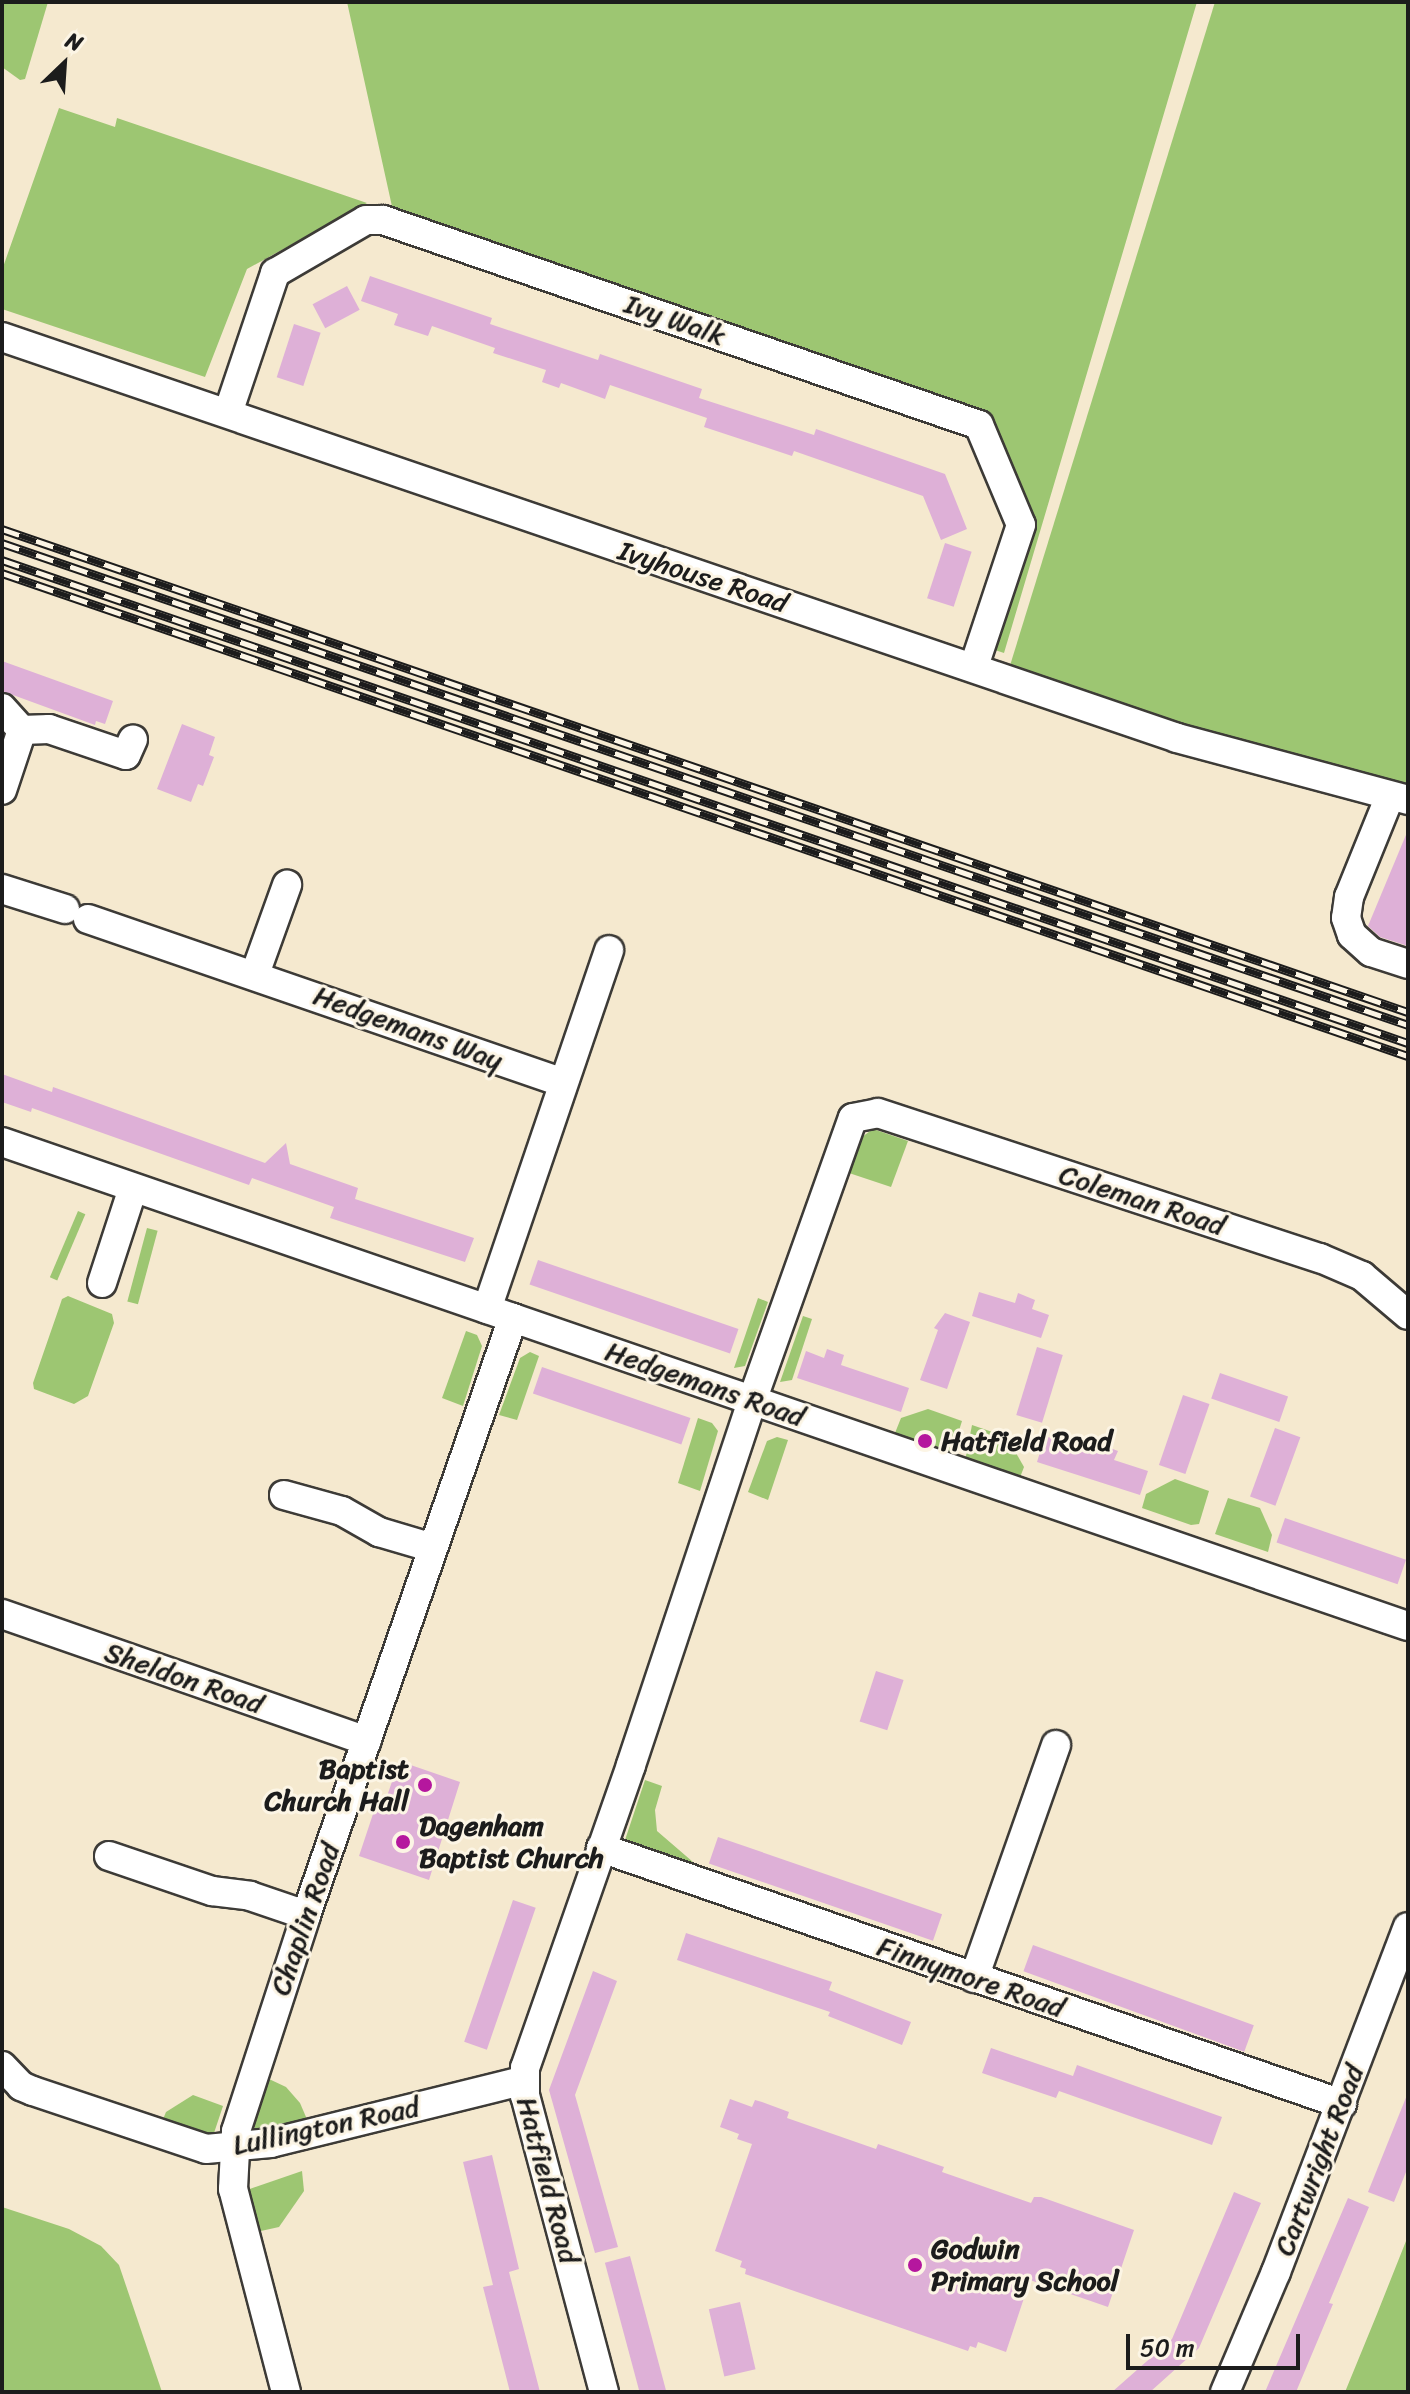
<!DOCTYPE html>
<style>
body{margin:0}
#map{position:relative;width:1410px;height:2394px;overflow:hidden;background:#f5e9cf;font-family:Sriracha,sans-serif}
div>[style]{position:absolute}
.green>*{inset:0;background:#9dc672;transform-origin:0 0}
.building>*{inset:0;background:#deb0d7;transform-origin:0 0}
.roads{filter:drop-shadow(2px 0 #3d3b37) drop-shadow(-2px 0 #3d3b37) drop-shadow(0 2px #3d3b37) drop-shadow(0 -2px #3d3b37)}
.minor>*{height:28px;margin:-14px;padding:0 14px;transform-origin:14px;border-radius:14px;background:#fff}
.rail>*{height:9px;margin-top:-4.5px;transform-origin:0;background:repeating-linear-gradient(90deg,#fcf5e5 0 18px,#1c1c1c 0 36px);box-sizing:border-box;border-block:2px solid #1c1c1c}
.dots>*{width:22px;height:22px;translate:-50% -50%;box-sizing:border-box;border:4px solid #fcf5e5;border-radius:50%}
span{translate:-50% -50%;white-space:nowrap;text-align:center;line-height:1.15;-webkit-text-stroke:6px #fcf5e5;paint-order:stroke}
.street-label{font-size:28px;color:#1c1c1c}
.poi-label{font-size:28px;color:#1c1c1c;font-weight:700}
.left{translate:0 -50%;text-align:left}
.right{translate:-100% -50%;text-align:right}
.frame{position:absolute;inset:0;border:4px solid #1c1c1c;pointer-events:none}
.north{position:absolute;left:24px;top:24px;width:80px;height:80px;-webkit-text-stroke:6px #fcf5e5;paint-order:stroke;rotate:25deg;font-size:22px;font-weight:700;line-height:32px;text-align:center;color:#1c1c1c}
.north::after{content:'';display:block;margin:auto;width:28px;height:36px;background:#1c1c1c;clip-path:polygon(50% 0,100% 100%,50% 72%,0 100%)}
.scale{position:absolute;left:1126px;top:2334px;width:174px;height:36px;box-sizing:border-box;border:4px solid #1c1c1c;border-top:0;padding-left:10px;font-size:24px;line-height:28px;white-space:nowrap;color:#1c1c1c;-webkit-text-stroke:6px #fcf5e5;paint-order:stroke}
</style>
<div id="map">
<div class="green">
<div style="clip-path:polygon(2px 2px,48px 2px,25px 79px,20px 80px,2px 67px)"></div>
<div style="clip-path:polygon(347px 2px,1197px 2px,1004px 653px,995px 650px,995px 643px,1033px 530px,988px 415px,968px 405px,393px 211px)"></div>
<div style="clip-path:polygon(1215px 2px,1408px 2px,1408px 787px,1181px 728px,1008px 672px)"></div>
<div style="clip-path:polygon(59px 108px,115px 127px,117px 118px,367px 203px,247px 269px,205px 377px,2px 309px,2px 270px)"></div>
<div style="clip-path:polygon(873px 1129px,908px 1141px,891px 1187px,849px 1173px,862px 1137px)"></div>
<div style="left:78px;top:1211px;width:8px;height:72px;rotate:23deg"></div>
<div style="left:147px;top:1228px;width:11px;height:76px;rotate:15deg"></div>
<div style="clip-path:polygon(68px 1296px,112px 1314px,114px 1323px,88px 1396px,74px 1404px,34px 1389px,33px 1383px,59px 1308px,62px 1299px)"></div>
<div style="clip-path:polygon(758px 1298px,768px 1302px,745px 1366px,734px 1368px)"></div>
<div style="clip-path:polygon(803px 1316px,812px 1319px,792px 1380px,780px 1382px)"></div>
<div style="clip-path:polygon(466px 1331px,477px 1335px,482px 1346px,463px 1406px,442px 1398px)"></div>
<div style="clip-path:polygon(530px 1352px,539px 1356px,517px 1420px,499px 1415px,520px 1358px)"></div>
<div style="clip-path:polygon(928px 1409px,962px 1421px,952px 1453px,941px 1455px,893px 1438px,901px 1418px)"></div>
<div style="clip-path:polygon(698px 1418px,712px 1423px,718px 1431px,700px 1491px,678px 1483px)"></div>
<div style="clip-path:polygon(972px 1425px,1007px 1437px,1024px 1467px,1019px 1480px,965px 1461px)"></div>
<div style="clip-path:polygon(777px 1437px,788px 1440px,768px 1500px,748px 1492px,767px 1441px)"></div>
<div style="clip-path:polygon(1175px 1479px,1209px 1491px,1199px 1524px,1191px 1525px,1142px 1508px,1146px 1494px)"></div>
<div style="clip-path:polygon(1228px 1498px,1260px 1508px,1272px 1535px,1268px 1552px,1215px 1534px)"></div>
<div style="clip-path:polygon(645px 1780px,662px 1786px,655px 1810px,657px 1831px,693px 1862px,689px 1876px,623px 1846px)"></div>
<div style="clip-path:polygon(269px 2079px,286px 2087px,300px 2103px,309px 2124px,256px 2134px,253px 2122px)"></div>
<div style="clip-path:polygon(193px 2095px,223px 2106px,213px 2136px,159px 2129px,166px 2112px)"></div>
<div style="clip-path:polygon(302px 2171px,304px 2191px,279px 2227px,252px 2233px,244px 2191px)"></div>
<div style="clip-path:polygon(2px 2207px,69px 2229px,101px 2246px,119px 2265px,162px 2392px,2px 2392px)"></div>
<div style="clip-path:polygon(1408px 2236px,1408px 2392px,1345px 2392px,1377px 2314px)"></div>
</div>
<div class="building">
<div style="clip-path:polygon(370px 276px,492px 318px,490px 324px,598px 360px,600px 354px,702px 389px,699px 398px,814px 435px,816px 429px,945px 474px,967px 529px,941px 540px,923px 496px,794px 451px,792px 456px,704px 427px,707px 418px,610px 385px,605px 399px,561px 383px,559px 388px,542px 382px,546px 370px,493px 353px,495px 348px,432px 326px,428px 336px,394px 325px,398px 314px,361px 301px)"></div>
<div style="left:347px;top:286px;width:27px;height:39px;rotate:62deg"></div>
<div style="left:294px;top:324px;width:28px;height:56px;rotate:18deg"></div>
<div style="left:945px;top:543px;width:28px;height:58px;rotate:18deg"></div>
<div style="clip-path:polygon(2px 661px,113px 701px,105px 724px,96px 721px,95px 725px,2px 691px)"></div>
<div style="clip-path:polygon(182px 724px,215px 737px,209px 755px,214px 757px,203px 786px,198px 784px,191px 802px,157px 789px)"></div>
<div style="clip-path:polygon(1408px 830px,1408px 946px,1380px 937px,1368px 926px)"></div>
<div style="clip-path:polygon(2px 1074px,52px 1092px,53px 1087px,265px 1163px,286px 1143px,290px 1164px,358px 1188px,355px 1199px,474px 1238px,465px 1262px,330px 1218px,334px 1207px,252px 1178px,249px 1185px,32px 1108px,31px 1112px,2px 1102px)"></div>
<div style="left:538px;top:1260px;width:212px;height:26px;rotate:19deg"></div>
<div style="clip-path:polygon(979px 1292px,1015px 1303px,1018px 1293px,1035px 1300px,1032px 1309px,1049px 1315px,1041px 1338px,972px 1316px)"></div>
<div style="clip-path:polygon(945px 1313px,970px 1322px,947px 1389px,920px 1380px,938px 1330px,934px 1328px)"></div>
<div style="left:1037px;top:1347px;width:27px;height:71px;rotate:17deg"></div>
<div style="clip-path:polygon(827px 1349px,844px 1355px,841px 1365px,909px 1388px,901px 1412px,797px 1378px,806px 1351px,824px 1358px)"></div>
<div style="left:542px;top:1367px;width:157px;height:28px;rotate:19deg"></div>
<div style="left:1220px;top:1373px;width:72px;height:27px;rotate:19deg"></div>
<div style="left:1183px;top:1395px;width:28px;height:74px;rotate:19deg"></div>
<div style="left:1275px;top:1428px;width:27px;height:73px;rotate:20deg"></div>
<div style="clip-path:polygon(1045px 1436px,1097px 1453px,1100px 1444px,1118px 1451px,1114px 1460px,1148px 1471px,1140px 1495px,1037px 1462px)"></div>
<div style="left:1285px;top:1518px;width:128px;height:26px;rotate:19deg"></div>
<div style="left:876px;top:1671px;width:29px;height:53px;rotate:18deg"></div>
<div style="clip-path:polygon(399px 1761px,460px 1782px,429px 1880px,359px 1856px,376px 1805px,383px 1808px)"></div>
<div style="left:718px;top:1837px;width:237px;height:28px;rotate:19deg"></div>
<div style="left:513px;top:1900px;width:24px;height:150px;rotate:19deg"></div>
<div style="clip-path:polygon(686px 1933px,832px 1982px,829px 1990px,911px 2022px,902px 2045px,828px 2016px,830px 2012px,677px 1960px)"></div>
<div style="left:1033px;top:1945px;width:235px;height:28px;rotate:20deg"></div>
<div style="clip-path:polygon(593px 1971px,617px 1981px,575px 2095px,618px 2247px,595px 2253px,549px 2090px)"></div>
<div style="clip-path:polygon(991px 2048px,1073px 2076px,1077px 2065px,1222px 2117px,1212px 2145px,1059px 2091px,1056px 2098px,982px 2073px)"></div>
<div style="clip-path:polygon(1407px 2095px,1408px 2167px,1394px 2202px,1368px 2192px)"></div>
<div style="clip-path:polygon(730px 2099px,752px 2107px,755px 2100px,762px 2102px,789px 2112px,787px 2118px,876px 2149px,878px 2144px,944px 2167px,942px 2172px,1031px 2203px,1034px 2197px,1041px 2197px,1134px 2230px,1108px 2307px,1030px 2280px,1006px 2352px,978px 2342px,976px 2348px,970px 2346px,968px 2351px,745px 2274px,746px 2269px,740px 2267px,742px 2261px,715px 2251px,752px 2144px,737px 2139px,739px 2134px,720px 2127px)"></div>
<div style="clip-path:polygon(492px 2155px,519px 2269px,509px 2272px,540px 2392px,510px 2392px,483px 2287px,493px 2285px,463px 2162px)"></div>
<div style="clip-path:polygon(1234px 2192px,1261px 2203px,1199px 2348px,1150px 2392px,1112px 2392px,1172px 2339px)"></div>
<div style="clip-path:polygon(1348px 2198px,1369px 2207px,1329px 2303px,1333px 2304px,1296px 2392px,1265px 2392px)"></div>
<div style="left:630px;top:2256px;width:141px;height:26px;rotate:75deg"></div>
<div style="left:740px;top:2302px;width:69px;height:32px;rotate:77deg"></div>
</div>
<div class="roads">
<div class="minor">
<div style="left:2px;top:337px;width:1242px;rotate:18.84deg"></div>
<div style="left:1177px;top:738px;width:239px;rotate:15deg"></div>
<div style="left:228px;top:413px;width:148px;rotate:-71.4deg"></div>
<div style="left:275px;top:273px;width:105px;rotate:-30.2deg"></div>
<div style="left:366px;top:220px;width:17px"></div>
<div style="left:383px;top:220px;width:630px;rotate:18.98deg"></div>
<div style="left:979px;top:425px;width:108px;rotate:67.2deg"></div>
<div style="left:1021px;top:525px;width:149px;rotate:108.4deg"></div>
<div style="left:2px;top:708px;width:30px;rotate:48deg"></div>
<div style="left:22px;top:730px;width:63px;rotate:108.4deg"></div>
<div style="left:22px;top:730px;width:27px;rotate:-2deg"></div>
<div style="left:49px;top:729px;width:81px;rotate:18.7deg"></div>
<div style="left:126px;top:755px;width:17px;rotate:-66deg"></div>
<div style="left:1390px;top:796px;width:109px;rotate:112.1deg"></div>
<div style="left:1349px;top:897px;width:21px;rotate:98deg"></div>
<div style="left:1346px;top:918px;width:18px;rotate:71deg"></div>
<div style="left:1352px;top:935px;width:25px;rotate:42deg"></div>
<div style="left:1371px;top:952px;width:39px;rotate:18deg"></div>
<div style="left:2px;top:889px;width:66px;rotate:17.6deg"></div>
<div style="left:88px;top:919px;width:500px;rotate:19.01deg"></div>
<div style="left:255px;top:974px;width:95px;rotate:-70.2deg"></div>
<div style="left:2px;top:1142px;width:1487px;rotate:19deg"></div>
<div style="left:102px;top:1283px;width:100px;rotate:-71.9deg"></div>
<div style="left:487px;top:1309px;width:379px;rotate:-71.2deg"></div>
<div style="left:284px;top:1495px;width:60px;rotate:15.4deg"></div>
<div style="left:342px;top:1511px;width:43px;rotate:29.6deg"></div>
<div style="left:379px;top:1532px;width:56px;rotate:16.5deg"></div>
<div style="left:2px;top:1614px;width:386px;rotate:19.2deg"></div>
<div style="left:601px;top:1848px;width:784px;rotate:19.06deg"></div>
<div style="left:109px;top:1856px;width:109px;rotate:18.8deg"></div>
<div style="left:212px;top:1891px;width:38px;rotate:7deg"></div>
<div style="left:250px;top:1896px;width:59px;rotate:18.7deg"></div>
<div style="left:974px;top:1978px;width:247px;rotate:-70.6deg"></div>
<div style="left:2px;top:2066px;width:28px;rotate:46deg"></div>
<div style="left:21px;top:2086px;width:13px;rotate:23deg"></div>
<div style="left:33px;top:2091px;width:182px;rotate:18.5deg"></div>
<div style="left:206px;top:2149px;width:65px;rotate:-5.3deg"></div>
<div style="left:271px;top:2143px;width:259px;rotate:-13.9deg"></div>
<div style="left:286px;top:2392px;width:210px;rotate:-104.6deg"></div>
<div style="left:233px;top:2189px;width:58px;rotate:-87deg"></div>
<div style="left:236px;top:2131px;width:227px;rotate:-72deg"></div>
<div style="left:306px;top:1915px;width:632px;rotate:-70.88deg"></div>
<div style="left:604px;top:2392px;width:306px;rotate:-104.9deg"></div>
<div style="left:525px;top:2096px;width:28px;rotate:-90deg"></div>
<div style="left:525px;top:2068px;width:321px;rotate:-70.7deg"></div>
<div style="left:631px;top:1765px;width:384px;rotate:-71.6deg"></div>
<div style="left:752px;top:1401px;width:300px;rotate:-70.4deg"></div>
<div style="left:853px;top:1118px;width:25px;rotate:-11deg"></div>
<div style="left:878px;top:1113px;width:465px;rotate:18.2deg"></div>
<div style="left:1320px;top:1258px;width:46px;rotate:23.2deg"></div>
<div style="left:1362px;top:1276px;width:60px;rotate:40.3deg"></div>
<div style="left:1225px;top:2392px;width:130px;rotate:-67deg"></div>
<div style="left:1276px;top:2272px;width:369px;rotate:-69.1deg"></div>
</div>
</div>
<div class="rail">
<div style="left:2px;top:529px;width:1487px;rotate:18.96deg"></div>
<div style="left:2px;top:543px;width:1486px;rotate:18.92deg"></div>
<div style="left:2px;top:560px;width:1487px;rotate:18.96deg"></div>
<div style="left:2px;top:573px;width:1487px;rotate:18.96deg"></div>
</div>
<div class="dots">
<div style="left:925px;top:1441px;background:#b5179e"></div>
<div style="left:425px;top:1785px;background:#b5179e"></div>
<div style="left:403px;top:1842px;background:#b5179e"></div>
<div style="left:915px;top:2265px;background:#b5179e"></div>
</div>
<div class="street-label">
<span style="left:675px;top:320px;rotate:19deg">Ivy Walk</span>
<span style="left:703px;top:577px;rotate:18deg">Ivyhouse Road</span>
<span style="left:408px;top:1028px;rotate:20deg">Hedgemans Way</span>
<span style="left:1142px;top:1200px;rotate:18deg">Coleman Road</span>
<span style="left:705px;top:1384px;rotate:19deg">Hedgemans Road</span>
<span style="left:184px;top:1678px;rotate:19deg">Sheldon Road</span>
<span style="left:305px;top:1919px;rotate:-71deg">Chaplin Road</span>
<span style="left:971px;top:1977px;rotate:19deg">Finnymore Road</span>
<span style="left:326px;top:2126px;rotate:-12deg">Lullington Road</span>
<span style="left:1319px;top:2160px;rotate:-69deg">Cartwright Road</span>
<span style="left:548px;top:2180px;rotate:75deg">Hatfield Road</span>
</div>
<div class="poi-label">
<span class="left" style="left:941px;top:1441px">Hatfield Road</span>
<span class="right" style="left:409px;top:1785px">Baptist<br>Church Hall</span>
<span class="left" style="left:419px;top:1842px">Dagenham<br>Baptist Church</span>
<span class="left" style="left:931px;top:2265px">Godwin<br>Primary School</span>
</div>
<div class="frame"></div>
<div class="north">N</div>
<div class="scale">50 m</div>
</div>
